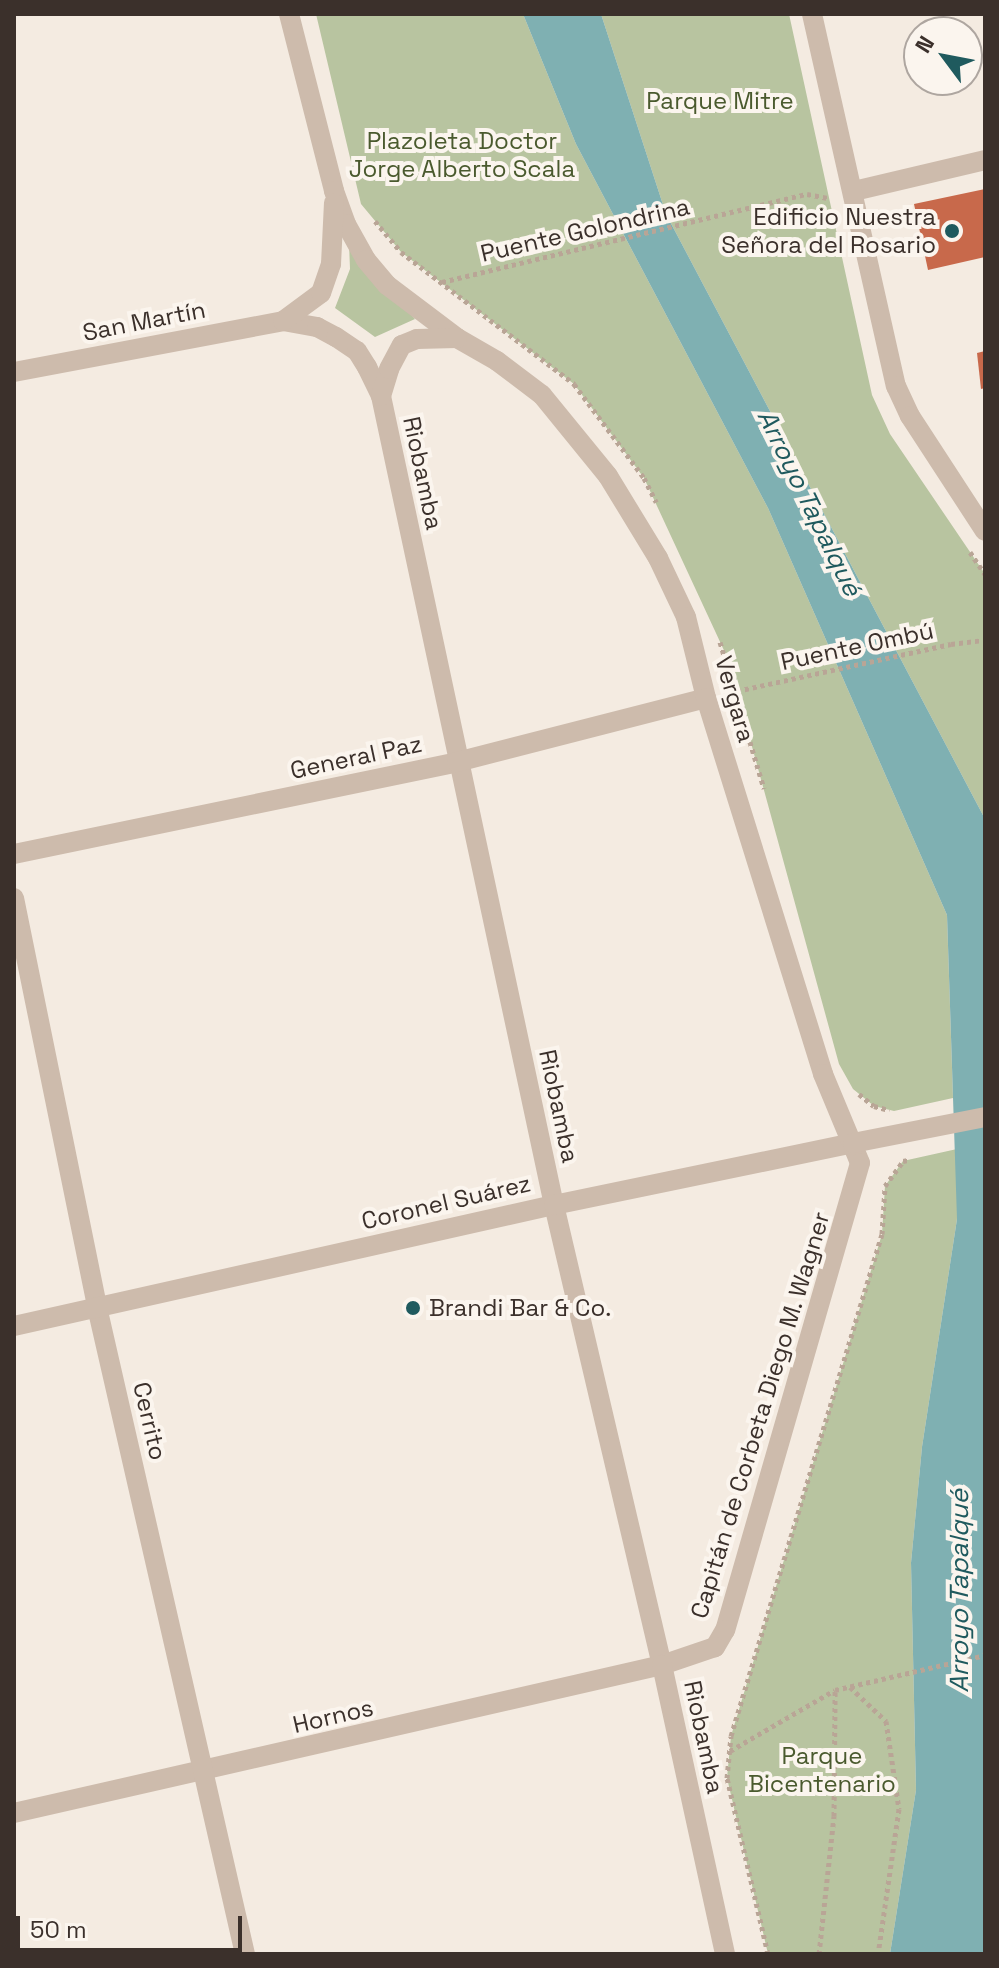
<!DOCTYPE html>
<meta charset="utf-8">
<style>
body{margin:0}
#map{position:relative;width:999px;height:1968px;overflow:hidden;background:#f4ebe1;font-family:"Space Grotesk",sans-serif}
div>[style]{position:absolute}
.green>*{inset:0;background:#b8c4a0}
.water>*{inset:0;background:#7fb0b2}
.building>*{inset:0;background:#c8694b}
.path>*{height:5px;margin-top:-2.5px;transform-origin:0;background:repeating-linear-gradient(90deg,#b9a596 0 4px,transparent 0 8px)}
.minor>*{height:20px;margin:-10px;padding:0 10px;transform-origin:10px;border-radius:10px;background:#cdbbac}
.tertiary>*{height:20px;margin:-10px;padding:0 10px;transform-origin:10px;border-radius:10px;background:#cdbbac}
.dots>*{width:22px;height:22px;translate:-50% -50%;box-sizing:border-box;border:4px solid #fbf5ee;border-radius:50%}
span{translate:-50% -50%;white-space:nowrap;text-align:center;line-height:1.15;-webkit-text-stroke:8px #fbf5ee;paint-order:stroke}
.park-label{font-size:24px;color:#4a5a2e}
.poi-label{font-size:24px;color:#3b302b}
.right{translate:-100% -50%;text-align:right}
.left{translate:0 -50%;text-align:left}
.street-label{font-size:24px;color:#3b302b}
.water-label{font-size:26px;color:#1f5a5e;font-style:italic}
.frame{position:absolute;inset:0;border:16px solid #3b302b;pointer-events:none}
.north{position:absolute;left:903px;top:16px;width:80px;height:80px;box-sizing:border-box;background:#fbf5ee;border:2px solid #aea6a0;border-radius:50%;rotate:302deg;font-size:22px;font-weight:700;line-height:32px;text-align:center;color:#3b302b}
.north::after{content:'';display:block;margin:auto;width:28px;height:36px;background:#1f5a5e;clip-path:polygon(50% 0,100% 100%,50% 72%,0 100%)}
.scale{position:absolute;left:16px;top:1916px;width:226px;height:36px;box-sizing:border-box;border:4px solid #3b302b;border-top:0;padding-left:10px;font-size:24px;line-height:28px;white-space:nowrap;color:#3b302b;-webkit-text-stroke:6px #fbf5ee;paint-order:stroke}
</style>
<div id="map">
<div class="green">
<div style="clip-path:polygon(316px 14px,523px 14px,576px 144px,768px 508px,947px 915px,953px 1098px,894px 1111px,874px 1106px,853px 1089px,839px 1064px,728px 659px,644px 478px,574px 384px,401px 252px,361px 204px)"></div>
<div style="clip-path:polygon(601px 14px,789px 14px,872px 395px,890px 434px,985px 574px,985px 819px,666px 214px)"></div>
<div style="clip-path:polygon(349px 243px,415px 319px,375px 337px,335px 308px,350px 269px)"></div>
<div style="clip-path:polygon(957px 1149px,957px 1219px,922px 1447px,911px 1563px,916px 1790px,890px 1954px,768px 1954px,727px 1778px,731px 1736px,882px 1234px,885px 1186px,903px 1161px)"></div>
</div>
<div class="water">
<div style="clip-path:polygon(523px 14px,601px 14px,666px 214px,985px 819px,985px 1954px,890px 1954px,916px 1790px,911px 1563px,922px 1447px,957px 1219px,947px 915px,768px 508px,576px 144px)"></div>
</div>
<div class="building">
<div style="clip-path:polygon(985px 189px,985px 257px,928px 270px,914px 204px)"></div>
<div style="clip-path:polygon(985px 351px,985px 388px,981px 389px,977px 353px)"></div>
</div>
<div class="path">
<div style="left:375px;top:221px;width:40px;rotate:50deg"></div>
<div style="left:401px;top:252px;width:218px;rotate:37.3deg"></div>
<div style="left:574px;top:384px;width:117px;rotate:53.3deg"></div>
<div style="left:644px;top:478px;width:27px;rotate:63deg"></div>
<div style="left:442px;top:282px;width:375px;rotate:-13.6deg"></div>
<div style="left:807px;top:194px;width:21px;rotate:11deg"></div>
<div style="left:970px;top:552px;width:27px;rotate:56deg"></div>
<div style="left:720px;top:642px;width:153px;rotate:73.3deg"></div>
<div style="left:737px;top:691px;width:219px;rotate:-12.4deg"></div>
<div style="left:951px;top:644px;width:34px;rotate:-7deg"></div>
<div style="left:859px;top:1094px;width:19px;rotate:39deg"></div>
<div style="left:874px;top:1106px;width:16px;rotate:15deg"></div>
<div style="left:850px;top:1687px;width:50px;rotate:43.4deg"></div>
<div style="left:886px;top:1721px;width:89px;rotate:81.6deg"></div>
<div style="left:899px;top:1809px;width:147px;rotate:98.2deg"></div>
<div style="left:730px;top:1751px;width:121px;rotate:-30.2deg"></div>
<div style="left:835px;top:1690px;width:154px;rotate:-13.1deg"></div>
<div style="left:768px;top:1954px;width:181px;rotate:-103.1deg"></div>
<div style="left:727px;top:1778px;width:42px;rotate:-84.6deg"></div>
<div style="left:731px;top:1736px;width:524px;rotate:-73.26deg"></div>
<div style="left:882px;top:1234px;width:48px;rotate:-86.4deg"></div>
<div style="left:885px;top:1186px;width:31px;rotate:-54deg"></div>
<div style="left:903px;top:1161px;width:5px;rotate:-11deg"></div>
<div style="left:819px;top:1954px;width:139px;rotate:-83.8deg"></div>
<div style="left:834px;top:1816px;width:125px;rotate:-89.5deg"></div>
</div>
<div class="minor">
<div style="left:854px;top:191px;width:135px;rotate:-13.3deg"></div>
<div style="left:14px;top:372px;width:274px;rotate:-10.7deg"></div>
<div style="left:283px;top:321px;width:35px;rotate:10deg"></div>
<div style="left:317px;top:327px;width:21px;rotate:28deg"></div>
<div style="left:336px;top:337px;width:25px;rotate:34deg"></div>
<div style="left:357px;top:351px;width:19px;rotate:58deg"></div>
<div style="left:367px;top:367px;width:32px;rotate:64deg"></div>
<div style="left:381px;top:396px;width:827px;rotate:77.93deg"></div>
<div style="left:554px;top:1205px;width:473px;rotate:76.8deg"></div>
<div style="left:662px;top:1665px;width:665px;rotate:167.13deg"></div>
<div style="left:14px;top:854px;width:452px;rotate:-11.7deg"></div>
<div style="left:457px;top:762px;width:257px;rotate:-14.4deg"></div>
<div style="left:14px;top:898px;width:417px;rotate:78.5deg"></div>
<div style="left:97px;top:1307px;width:664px;rotate:77.12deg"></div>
<div style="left:14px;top:1326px;width:553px;rotate:-12.63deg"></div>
<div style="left:554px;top:1205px;width:305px;rotate:-11.7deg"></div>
</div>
<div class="tertiary">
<div style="left:289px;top:14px;width:183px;rotate:75.7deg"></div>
<div style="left:334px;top:191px;width:35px;rotate:70deg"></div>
<div style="left:346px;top:224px;width:41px;rotate:60.9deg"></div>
<div style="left:366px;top:260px;width:33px;rotate:50deg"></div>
<div style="left:387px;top:285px;width:88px;rotate:37.1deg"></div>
<div style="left:457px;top:338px;width:46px;rotate:29.9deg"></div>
<div style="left:497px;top:361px;width:56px;rotate:37.1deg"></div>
<div style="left:542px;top:395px;width:104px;rotate:50.8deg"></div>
<div style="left:608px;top:476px;width:96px;rotate:58.6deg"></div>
<div style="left:658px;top:558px;width:65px;rotate:64.6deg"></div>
<div style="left:686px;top:617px;width:83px;rotate:76.1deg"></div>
<div style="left:706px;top:698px;width:394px;rotate:72.7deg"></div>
<div style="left:823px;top:1074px;width:96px;rotate:67.4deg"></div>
<div style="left:860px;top:1163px;width:486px;rotate:106.1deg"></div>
<div style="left:725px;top:1630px;width:20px;rotate:120deg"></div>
<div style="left:715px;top:1647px;width:56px;rotate:161.2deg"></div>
<div style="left:662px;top:1665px;width:296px;rotate:77.7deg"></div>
<div style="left:812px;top:14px;width:381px;rotate:77.3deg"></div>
<div style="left:896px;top:386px;width:33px;rotate:65deg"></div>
<div style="left:910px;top:416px;width:137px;rotate:56.9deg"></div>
<div style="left:283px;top:321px;width:47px;rotate:-36.4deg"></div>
<div style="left:321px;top:293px;width:31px;rotate:-71deg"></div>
<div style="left:331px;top:264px;width:61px;rotate:-87.2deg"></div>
<div style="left:381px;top:396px;width:28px;rotate:-73deg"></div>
<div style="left:389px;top:369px;width:27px;rotate:-62deg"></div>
<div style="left:402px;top:345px;width:16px;rotate:-22deg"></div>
<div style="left:417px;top:339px;width:40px;rotate:-1.4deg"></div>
<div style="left:853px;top:1143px;width:135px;rotate:-11.1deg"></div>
</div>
<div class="dots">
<div style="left:952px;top:231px;background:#1f5a5e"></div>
<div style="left:413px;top:1308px;background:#1f5a5e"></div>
</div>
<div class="park-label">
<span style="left:720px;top:101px">Parque Mitre</span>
<span style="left:462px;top:155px">Plazoleta Doctor<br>Jorge Alberto Scala</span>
<span style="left:822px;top:1770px">Parque<br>Bicentenario</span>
</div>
<div class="poi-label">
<span class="right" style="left:936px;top:231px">Edificio Nuestra<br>Señora del Rosario</span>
<span class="left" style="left:429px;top:1308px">Brandi Bar &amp; Co.</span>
</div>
<div class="street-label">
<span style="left:585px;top:230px;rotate:-13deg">Puente Golondrina</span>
<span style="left:144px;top:321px;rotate:-11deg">San Martín</span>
<span style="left:423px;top:473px;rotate:78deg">Riobamba</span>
<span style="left:857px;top:646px;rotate:-12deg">Puente Ombú</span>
<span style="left:735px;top:699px;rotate:74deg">Vergara</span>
<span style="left:356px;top:757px;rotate:-12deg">General Paz</span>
<span style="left:559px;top:1106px;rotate:78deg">Riobamba</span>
<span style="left:446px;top:1202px;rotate:-13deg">Coronel Suárez</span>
<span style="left:760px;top:1415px;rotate:-73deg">Capitán de Corbeta Diego M. Wagner</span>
<span style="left:150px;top:1421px;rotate:77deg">Cerrito</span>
<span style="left:333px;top:1716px;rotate:-13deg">Hornos</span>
<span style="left:704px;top:1737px;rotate:78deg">Riobamba</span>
</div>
<div class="water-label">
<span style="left:809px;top:503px;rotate:64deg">Arroyo Tapalqué</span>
<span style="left:960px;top:1591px;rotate:-90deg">Arroyo Tapalqué</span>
</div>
<div class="frame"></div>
<div class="north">N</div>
<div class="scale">50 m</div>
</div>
